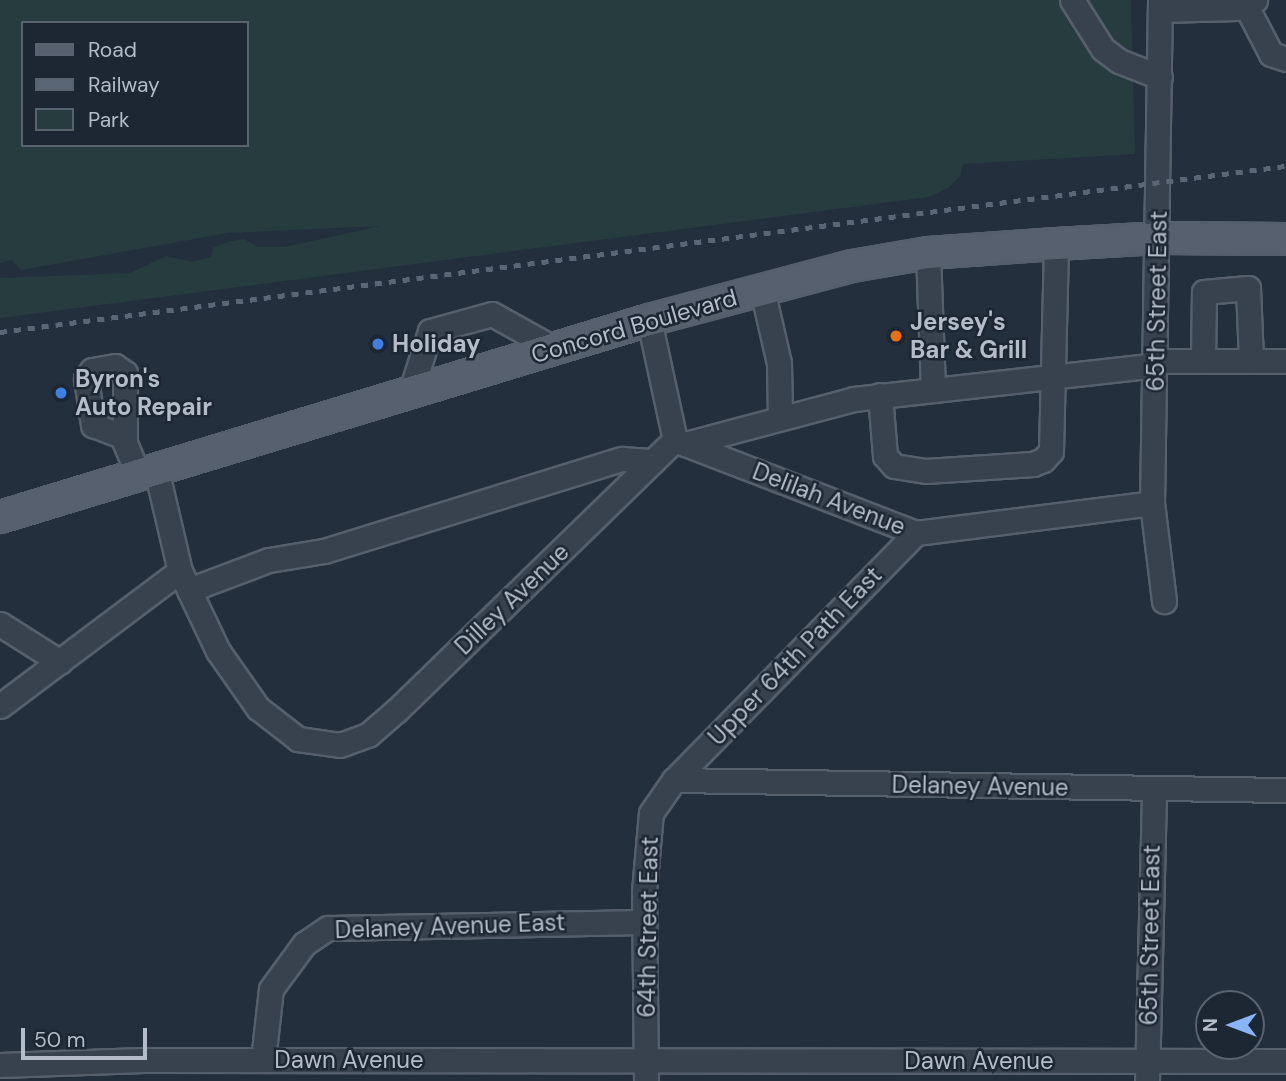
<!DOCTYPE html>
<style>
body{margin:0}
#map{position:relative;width:1286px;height:1081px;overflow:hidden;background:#242f3e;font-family:"DM Sans",sans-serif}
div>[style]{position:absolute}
.green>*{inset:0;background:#263c3f}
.roads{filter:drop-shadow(2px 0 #565f6c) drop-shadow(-2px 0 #565f6c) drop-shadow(0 2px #565f6c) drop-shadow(0 -2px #565f6c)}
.minor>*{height:23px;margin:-11.5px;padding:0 11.5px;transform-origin:11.5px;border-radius:11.5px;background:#38414e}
.major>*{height:30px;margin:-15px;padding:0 15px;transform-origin:15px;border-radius:15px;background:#56606e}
.rail>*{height:5px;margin-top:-2.5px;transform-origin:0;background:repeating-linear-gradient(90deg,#5a6575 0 7px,transparent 0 14px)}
.dots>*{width:19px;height:19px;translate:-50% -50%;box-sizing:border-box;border:4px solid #1d2633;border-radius:50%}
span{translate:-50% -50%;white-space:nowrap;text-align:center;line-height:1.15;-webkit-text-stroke:5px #1d2633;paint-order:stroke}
.street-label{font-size:24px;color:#b4bcc9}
.poi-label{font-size:24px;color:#b4bcc9;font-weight:700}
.left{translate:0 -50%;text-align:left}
.legend{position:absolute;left:21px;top:21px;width:228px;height:126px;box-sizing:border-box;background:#1d2633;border:2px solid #59626f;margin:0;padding:9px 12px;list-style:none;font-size:21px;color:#b4bcc9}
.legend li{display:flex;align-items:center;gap:14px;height:35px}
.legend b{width:35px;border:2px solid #59626f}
.north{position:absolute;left:1195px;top:990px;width:70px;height:70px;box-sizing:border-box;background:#1d2633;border:2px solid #59626f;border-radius:50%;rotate:270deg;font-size:19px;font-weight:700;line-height:28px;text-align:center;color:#b4bcc9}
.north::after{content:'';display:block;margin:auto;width:24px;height:32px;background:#8ab4f8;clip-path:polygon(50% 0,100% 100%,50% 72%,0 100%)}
.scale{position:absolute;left:21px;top:1028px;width:126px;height:32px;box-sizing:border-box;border:4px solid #b4bcc9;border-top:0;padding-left:9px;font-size:21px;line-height:24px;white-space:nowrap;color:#b4bcc9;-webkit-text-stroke:5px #1d2633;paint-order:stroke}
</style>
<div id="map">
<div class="green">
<div style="clip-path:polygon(evenodd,0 0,1131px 0,1135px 154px,963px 164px,960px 176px,948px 188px,929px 197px,0 318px,0 278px,130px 273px,166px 256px,192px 262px,211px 257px,213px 248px,227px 242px,244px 239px,258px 247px,284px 247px,381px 226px,228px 233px,21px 270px,12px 260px,0 263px,0 0,23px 23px,247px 23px,247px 145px,23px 145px,23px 23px)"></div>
</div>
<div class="roads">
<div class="minor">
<div style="left:1072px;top:0;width:58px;rotate:57.7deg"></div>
<div style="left:1103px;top:49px;width:20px;rotate:37deg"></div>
<div style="left:1119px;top:61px;width:44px;rotate:21.3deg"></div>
<div style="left:1160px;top:0;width:503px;rotate:90.91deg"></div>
<div style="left:1152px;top:503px;width:99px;rotate:83deg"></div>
<div style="left:1245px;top:4px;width:56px;rotate:62.5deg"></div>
<div style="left:1271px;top:54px;width:16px;rotate:18deg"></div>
<div style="left:1160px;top:10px;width:76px;rotate:-1.5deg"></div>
<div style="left:1236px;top:8px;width:21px;rotate:-23deg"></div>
<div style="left:928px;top:253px;width:134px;rotate:87.9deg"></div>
<div style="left:762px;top:289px;width:76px;rotate:77.1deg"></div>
<div style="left:779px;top:363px;width:53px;rotate:88.9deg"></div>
<div style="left:649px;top:320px;width:123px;rotate:77.8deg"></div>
<div style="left:675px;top:440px;width:258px;rotate:21.1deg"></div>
<div style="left:916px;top:533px;width:238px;rotate:-7.2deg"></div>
<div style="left:1156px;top:361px;width:130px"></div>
<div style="left:1203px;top:361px;width:69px;rotate:-89.2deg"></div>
<div style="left:1204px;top:292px;width:44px;rotate:-5.2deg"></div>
<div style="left:1248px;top:288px;width:73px;rotate:87.6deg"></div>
<div style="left:411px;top:391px;width:63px;rotate:-72.4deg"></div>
<div style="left:430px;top:331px;width:64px;rotate:-15.3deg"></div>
<div style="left:492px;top:314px;width:70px;rotate:29.1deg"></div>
<div style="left:880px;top:395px;width:61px;rotate:85.3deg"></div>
<div style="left:885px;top:456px;width:13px;rotate:48deg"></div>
<div style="left:894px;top:466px;width:32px;rotate:9deg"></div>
<div style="left:926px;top:471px;width:107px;rotate:-3.7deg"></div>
<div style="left:1033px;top:464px;width:11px;rotate:-22deg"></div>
<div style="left:1043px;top:460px;width:12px;rotate:-48deg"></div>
<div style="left:1051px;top:451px;width:207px;rotate:-88.6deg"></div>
<div style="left:125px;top:439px;width:66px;rotate:-90deg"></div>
<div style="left:125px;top:373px;width:12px;rotate:-145deg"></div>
<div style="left:115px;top:366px;width:23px;rotate:170deg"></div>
<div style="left:92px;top:370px;width:11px;rotate:124deg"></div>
<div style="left:86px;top:379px;width:47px;rotate:81.3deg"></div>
<div style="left:93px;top:425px;width:31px;rotate:21deg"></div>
<div style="left:122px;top:436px;width:41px;rotate:67.2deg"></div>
<div style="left:685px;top:444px;width:175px;rotate:-14.9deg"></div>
<div style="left:854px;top:399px;width:304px;rotate:-6.4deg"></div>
<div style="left:156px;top:469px;width:105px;rotate:76.8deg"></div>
<div style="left:180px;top:571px;width:89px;rotate:64.6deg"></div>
<div style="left:218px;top:651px;width:70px;rotate:54.9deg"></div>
<div style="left:258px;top:708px;width:51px;rotate:37.8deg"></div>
<div style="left:298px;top:739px;width:42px;rotate:8.1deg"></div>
<div style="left:340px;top:745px;width:30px;rotate:-20deg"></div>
<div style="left:368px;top:735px;width:38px;rotate:-41deg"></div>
<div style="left:397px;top:710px;width:388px;rotate:-44.2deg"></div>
<div style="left:189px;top:590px;width:85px;rotate:-20.6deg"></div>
<div style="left:269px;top:560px;width:56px;rotate:-9.3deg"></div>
<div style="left:324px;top:551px;width:312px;rotate:-17.2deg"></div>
<div style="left:622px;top:459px;width:31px;rotate:4deg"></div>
<div style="left:0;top:624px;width:71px;rotate:32.3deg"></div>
<div style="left:0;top:706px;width:225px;rotate:-36.9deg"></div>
<div style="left:674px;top:780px;width:612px;rotate:0.94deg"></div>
<div style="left:263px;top:1060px;width:71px;rotate:-83.6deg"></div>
<div style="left:271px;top:989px;width:56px;rotate:-53.7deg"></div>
<div style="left:304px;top:944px;width:29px;rotate:-34deg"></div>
<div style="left:328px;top:928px;width:316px;rotate:-1.1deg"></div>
<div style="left:0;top:1065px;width:143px;rotate:-2deg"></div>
<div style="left:143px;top:1060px;width:1143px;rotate:0.05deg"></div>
<div style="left:646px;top:1081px;width:190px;rotate:-90.6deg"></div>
<div style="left:644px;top:891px;width:78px;rotate:-84.9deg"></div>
<div style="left:651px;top:813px;width:40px;rotate:-55.1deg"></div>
<div style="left:674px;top:780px;width:346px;rotate:-45.6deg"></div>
<div style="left:1147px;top:1081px;width:292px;rotate:-88.6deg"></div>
</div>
<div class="major">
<div style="left:0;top:517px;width:678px;rotate:-16.89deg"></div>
<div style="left:649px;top:320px;width:210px;rotate:-14.9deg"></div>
<div style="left:852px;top:266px;width:77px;rotate:-9.7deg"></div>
<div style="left:928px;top:253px;width:128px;rotate:-4deg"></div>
<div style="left:1056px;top:244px;width:104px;rotate:-3.3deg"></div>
<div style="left:1160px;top:238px;width:126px;rotate:0.5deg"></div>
</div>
</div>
<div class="rail">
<div style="left:0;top:332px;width:1297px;rotate:-7.36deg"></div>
</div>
<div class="dots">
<div style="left:896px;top:336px;background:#e8710a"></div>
<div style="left:378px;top:344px;background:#3f7fe0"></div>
<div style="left:61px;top:393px;background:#3f7fe0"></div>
</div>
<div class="street-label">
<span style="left:1157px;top:301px;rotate:-89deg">65th Street East</span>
<span style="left:634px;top:326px;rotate:-16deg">Concord Boulevard</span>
<span style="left:829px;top:499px;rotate:21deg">Delilah Avenue</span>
<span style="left:512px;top:599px;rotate:-44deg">Dilley Avenue</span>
<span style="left:795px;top:656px;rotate:-46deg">Upper 64th Path East</span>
<span style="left:980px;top:786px;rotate:1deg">Delaney Avenue</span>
<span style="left:450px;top:926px;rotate:-2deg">Delaney Avenue East</span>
<span style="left:648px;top:927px;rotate:-89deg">64th Street East</span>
<span style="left:1150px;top:935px;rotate:-89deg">65th Street East</span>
<span style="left:349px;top:1060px">Dawn Avenue</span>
<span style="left:979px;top:1061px">Dawn Avenue</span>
</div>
<div class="poi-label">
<span class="left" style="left:910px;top:336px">Jersey's<br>Bar &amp; Grill</span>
<span class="left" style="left:392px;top:344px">Holiday</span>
<span class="left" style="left:75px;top:393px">Byron's<br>Auto Repair</span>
</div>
<ul class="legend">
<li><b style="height:9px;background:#56606e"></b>Road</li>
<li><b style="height:9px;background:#5a6575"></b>Railway</li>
<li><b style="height:19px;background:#263c3f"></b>Park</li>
</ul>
<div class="north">N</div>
<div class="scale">50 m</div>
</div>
